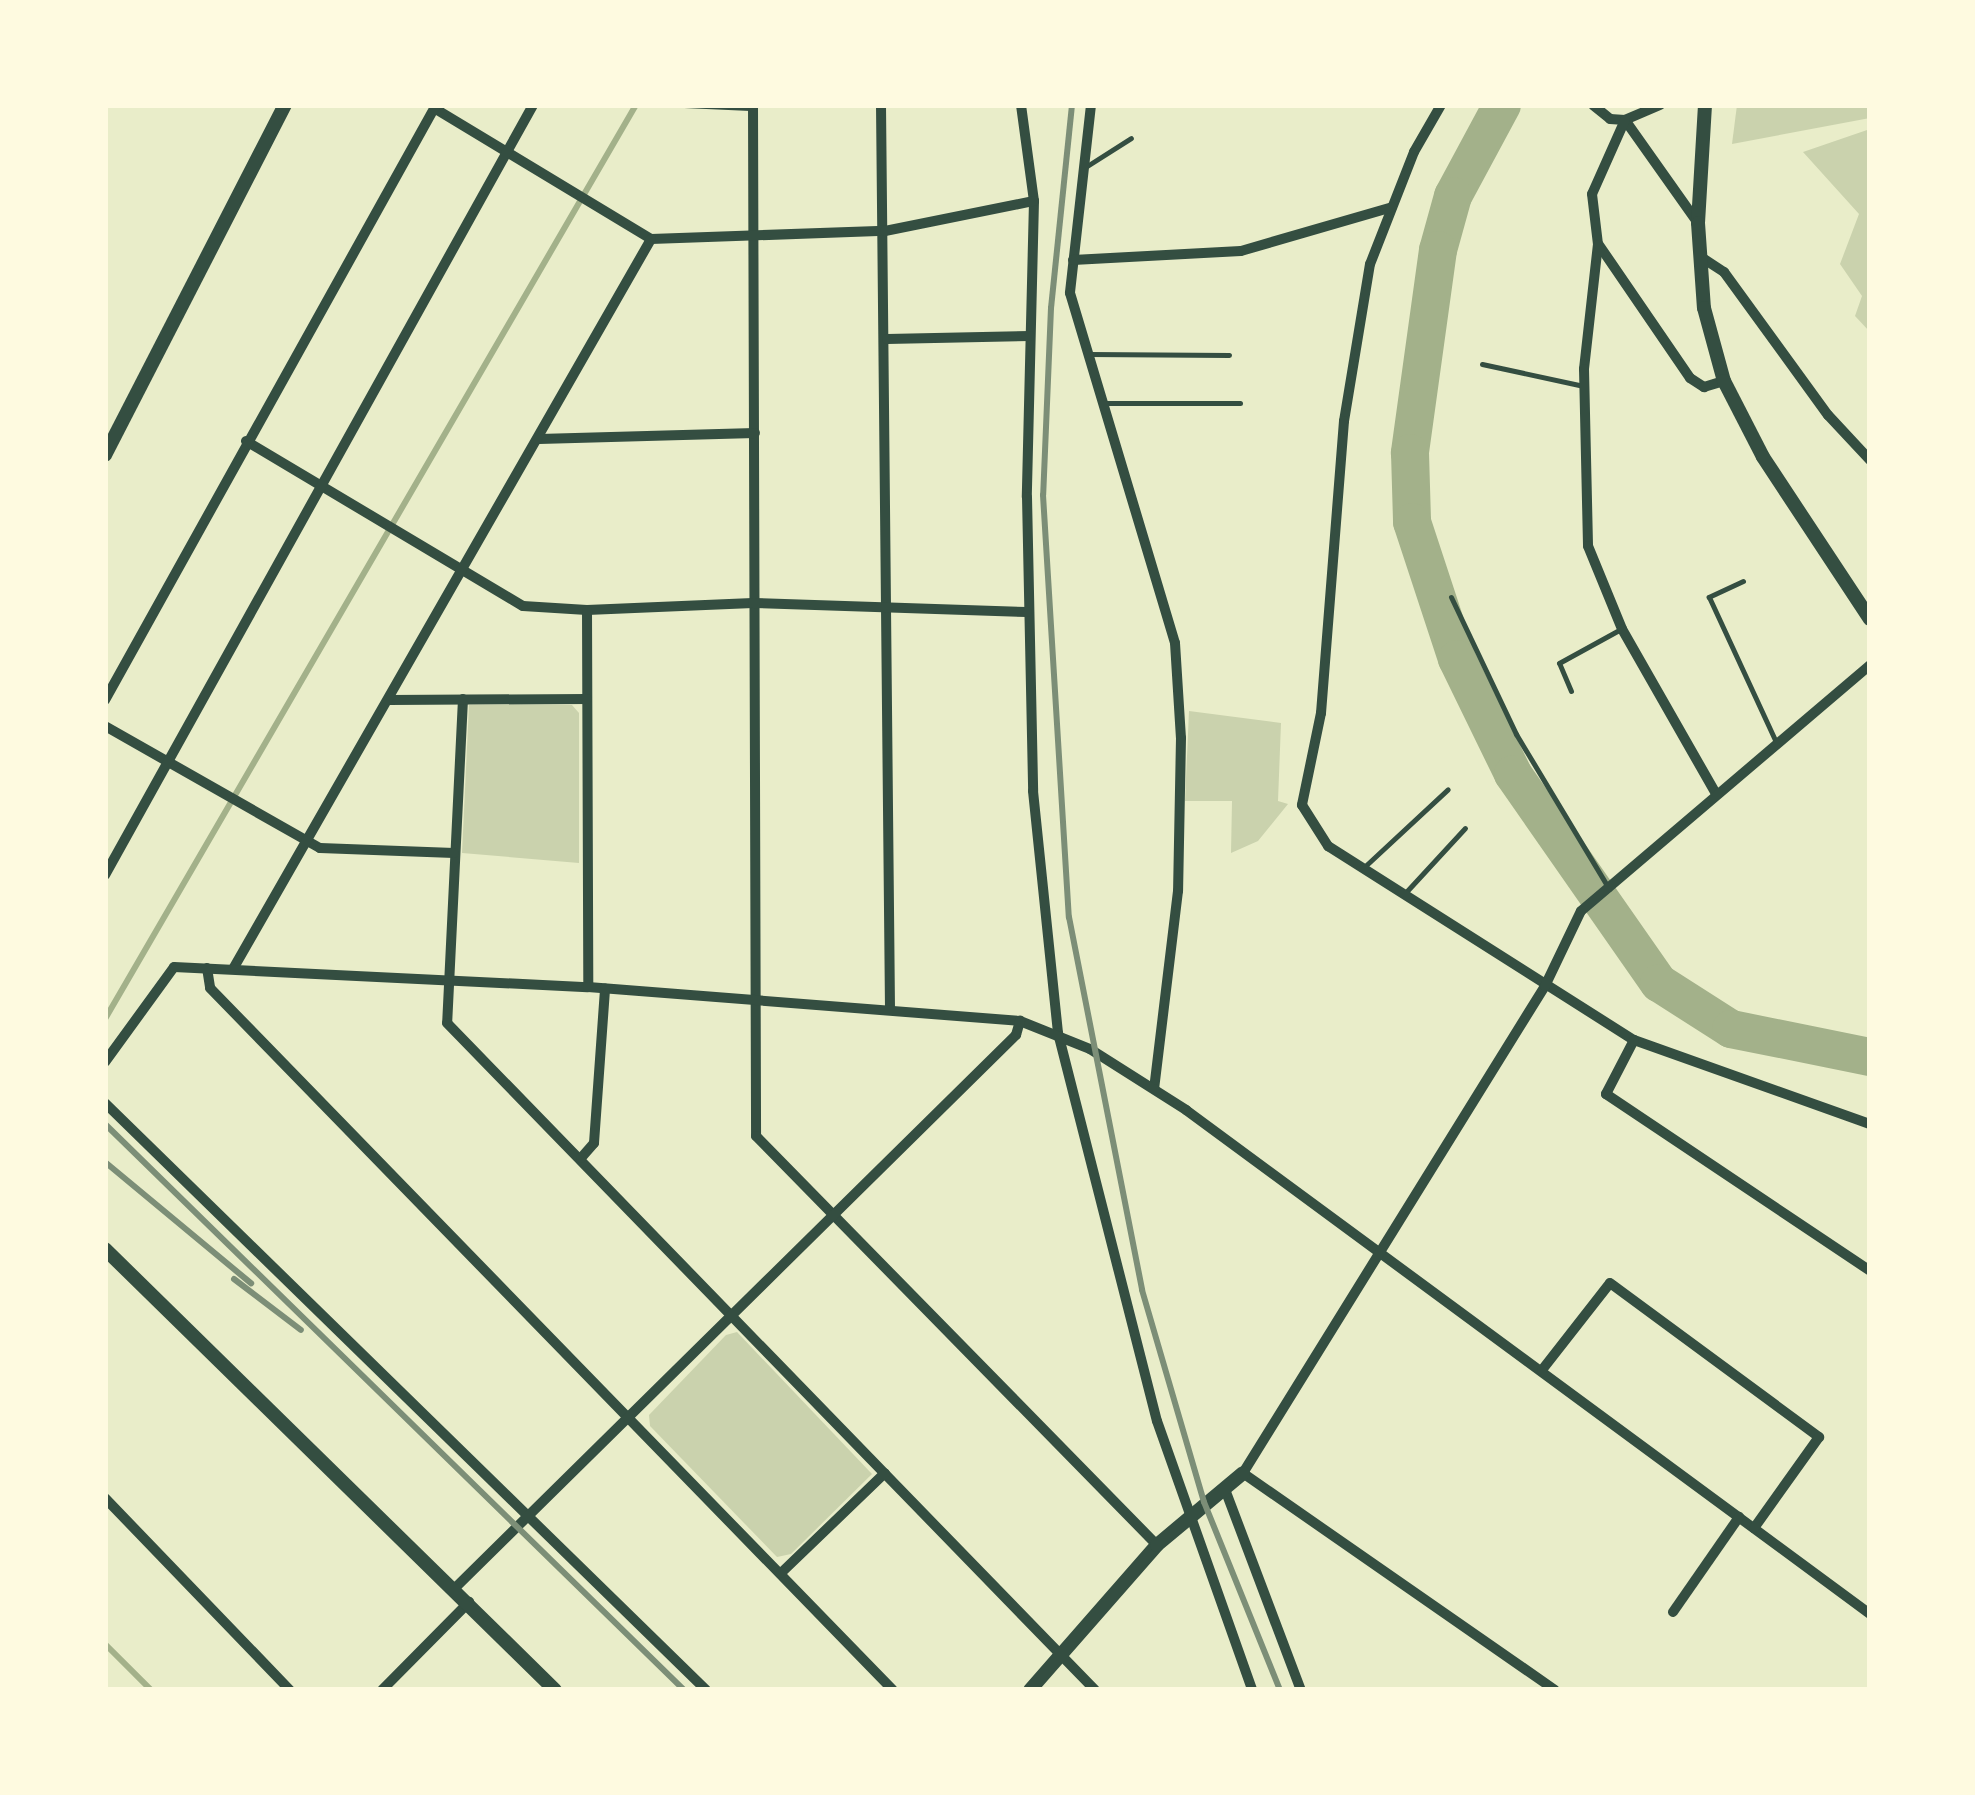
<!DOCTYPE html>
<style>
body{margin:0}
#map{position:relative;width:1975px;height:1795px;overflow:hidden;background:#e9edc9;font-family:"Archivo Narrow",sans-serif}
div>[style]{position:absolute}
.green>*{inset:0;background:#cad2ad}
.stream>*{height:6px;margin:-3px;padding:0 3px;transform-origin:3px;border-radius:3px;background:#a3b18a}
.river>*{height:38px;margin:-19px;padding:0 19px;transform-origin:19px;border-radius:19px;background:#a3b18a}
.service>*{height:5px;margin:-2.5px;padding:0 2.5px;transform-origin:2.5px;border-radius:2.5px;background:#344e41}
.minor>*{height:10px;margin:-5px;padding:0 5px;transform-origin:5px;border-radius:5px;background:#344e41}
.tertiary>*{height:14px;margin:-7px;padding:0 7px;transform-origin:7px;border-radius:7px;background:#344e41}
.rail>*{height:6px;margin:-3px;padding:0 3px;transform-origin:3px;border-radius:3px;background:#7c8e77}
span{translate:-50% -50%;white-space:nowrap;text-align:center;line-height:1.15;-webkit-text-stroke:9px #fefae0;paint-order:stroke}
.frame{position:absolute;inset:0;border:108px solid #fefae0;pointer-events:none}
</style>
<div id="map">
<div class="green">
<div style="clip-path:polygon(1737px 105px,1870px 105px,1870px 118px,1732px 144px)"></div>
<div style="clip-path:polygon(1870px 129px,1870px 332px,1855px 316px,1862px 296px,1840px 264px,1859px 214px,1803px 152px)"></div>
<div style="clip-path:polygon(469px 705px,572px 705px,579px 713px,579px 863px,462px 853px)"></div>
<div style="clip-path:polygon(1189px 711px,1281px 723px,1278px 801px,1288px 804px,1258px 841px,1231px 853px,1232px 801px,1185px 801px)"></div>
<div style="clip-path:polygon(737px 1332px,872px 1474px,791px 1554px,777px 1557px,650px 1426px,649px 1415px,726px 1335px)"></div>
</div>
<div class="stream">
<div style="left:105px;top:1019px;width:1057px;rotate:-59.85deg"></div>
<div style="left:105px;top:1644px;width:65px;rotate:45deg"></div>
</div>
<div class="river">
<div style="left:1502px;top:105px;width:103px;rotate:118.3deg"></div>
<div style="left:1453px;top:196px;width:56px;rotate:105.5deg"></div>
<div style="left:1438px;top:250px;width:205px;rotate:97.9deg"></div>
<div style="left:1410px;top:453px;width:69px;rotate:88.3deg"></div>
<div style="left:1412px;top:522px;width:144px;rotate:71.8deg"></div>
<div style="left:1457px;top:659px;width:128px;rotate:64deg"></div>
<div style="left:1513px;top:774px;width:255px;rotate:55.1deg"></div>
<div style="left:1659px;top:983px;width:85px;rotate:32.6deg"></div>
<div style="left:1731px;top:1029px;width:142px;rotate:11.4deg"></div>
</div>
<div class="service">
<div style="left:684px;top:105px;width:66px;rotate:2.6deg"></div>
<div style="left:1087px;top:166px;width:52px;rotate:-32.5deg"></div>
<div style="left:1089px;top:354px;width:140px;rotate:0.4deg"></div>
<div style="left:1482px;top:364px;width:104px;rotate:12.2deg"></div>
<div style="left:1103px;top:403px;width:137px"></div>
<div style="left:1743px;top:581px;width:38px;rotate:155deg"></div>
<div style="left:1709px;top:597px;width:160px;rotate:65.2deg"></div>
<div style="left:1451px;top:597px;width:152px;rotate:64.6deg"></div>
<div style="left:1516px;top:734px;width:181px;rotate:59deg"></div>
<div style="left:1571px;top:691px;width:30px;rotate:-113deg"></div>
<div style="left:1559px;top:663px;width:68px;rotate:-28.8deg"></div>
<div style="left:1362px;top:869px;width:117px;rotate:-42.9deg"></div>
<div style="left:1406px;top:892px;width:87px;rotate:-47.3deg"></div>
</div>
<div class="minor">
<div style="left:753px;top:105px;width:1031px;rotate:89.83deg"></div>
<div style="left:756px;top:1136px;width:573px;rotate:45.57deg"></div>
<div style="left:881px;top:105px;width:902px;rotate:89.43deg"></div>
<div style="left:1021px;top:105px;width:97px;rotate:82.3deg"></div>
<div style="left:1034px;top:201px;width:296px;rotate:91.4deg"></div>
<div style="left:1027px;top:497px;width:294px;rotate:88.8deg"></div>
<div style="left:1033px;top:791px;width:243px;rotate:84.1deg"></div>
<div style="left:1058px;top:1033px;width:400px;rotate:75.7deg"></div>
<div style="left:1157px;top:1421px;width:285px;rotate:70.5deg"></div>
<div style="left:1091px;top:105px;width:189px;rotate:96.4deg"></div>
<div style="left:1070px;top:293px;width:365px;rotate:73.3deg"></div>
<div style="left:1175px;top:643px;width:95px;rotate:86.4deg"></div>
<div style="left:1181px;top:738px;width:153px;rotate:91.1deg"></div>
<div style="left:1178px;top:891px;width:199px;rotate:96.9deg"></div>
<div style="left:1441px;top:105px;width:54px;rotate:119.9deg"></div>
<div style="left:1414px;top:152px;width:120px;rotate:111.4deg"></div>
<div style="left:1370px;top:264px;width:159px;rotate:99.4deg"></div>
<div style="left:1344px;top:421px;width:293px;rotate:94.5deg"></div>
<div style="left:1321px;top:713px;width:94px;rotate:101.7deg"></div>
<div style="left:1302px;top:805px;width:49px;rotate:57.6deg"></div>
<div style="left:1328px;top:846px;width:362px;rotate:32.4deg"></div>
<div style="left:1634px;top:1040px;width:251px;rotate:19.6deg"></div>
<div style="left:1593px;top:105px;width:22px;rotate:39deg"></div>
<div style="left:1610px;top:119px;width:15px;rotate:4deg"></div>
<div style="left:1625px;top:120px;width:126px;rotate:54.7deg"></div>
<div style="left:1660px;top:105px;width:38px;rotate:157deg"></div>
<div style="left:1625px;top:120px;width:81px;rotate:114deg"></div>
<div style="left:1592px;top:194px;width:50px;rotate:83.2deg"></div>
<div style="left:1598px;top:244px;width:126px;rotate:96.4deg"></div>
<div style="left:1584px;top:369px;width:177px;rotate:88.7deg"></div>
<div style="left:1588px;top:546px;width:90px;rotate:67.7deg"></div>
<div style="left:1622px;top:629px;width:190px;rotate:60.3deg"></div>
<div style="left:434px;top:108px;width:253px;rotate:31.1deg"></div>
<div style="left:651px;top:239px;width:234px;rotate:-2deg"></div>
<div style="left:885px;top:231px;width:152px;rotate:-11.4deg"></div>
<div style="left:1599px;top:245px;width:161px;rotate:55.6deg"></div>
<div style="left:1690px;top:378px;width:17px;rotate:33deg"></div>
<div style="left:1704px;top:387px;width:21px;rotate:-17deg"></div>
<div style="left:1704px;top:259px;width:24px;rotate:33deg"></div>
<div style="left:1724px;top:272px;width:177px;rotate:54deg"></div>
<div style="left:1828px;top:415px;width:62px;rotate:47deg"></div>
<div style="left:1073px;top:260px;width:168px;rotate:-3.1deg"></div>
<div style="left:1241px;top:251px;width:157px;rotate:-16.2deg"></div>
<div style="left:887px;top:339px;width:143px;rotate:-1.2deg"></div>
<div style="left:539px;top:439px;width:216px;rotate:-1.6deg"></div>
<div style="left:246px;top:441px;width:322px;rotate:30.8deg"></div>
<div style="left:523px;top:606px;width:64px;rotate:3.6deg"></div>
<div style="left:587px;top:610px;width:166px;rotate:-2.4deg"></div>
<div style="left:753px;top:603px;width:274px;rotate:1.9deg"></div>
<div style="left:587px;top:610px;width:377px;rotate:89.8deg"></div>
<div style="left:463px;top:699px;width:324px;rotate:92.8deg"></div>
<div style="left:447px;top:1023px;width:930px;rotate:45.83deg"></div>
<div style="left:105px;top:700px;width:681px;rotate:-60.91deg"></div>
<div style="left:389px;top:700px;width:198px;rotate:-0.3deg"></div>
<div style="left:105px;top:726px;width:247px;rotate:29.6deg"></div>
<div style="left:320px;top:848px;width:134px;rotate:2.1deg"></div>
<div style="left:105px;top:875px;width:881px;rotate:-60.93deg"></div>
<div style="left:207px;top:968px;width:20px;rotate:81deg"></div>
<div style="left:210px;top:988px;width:979px;rotate:45.79deg"></div>
<div style="left:233px;top:969px;width:841px;rotate:-60.2deg"></div>
<div style="left:1634px;top:1040px;width:61px;rotate:117.4deg"></div>
<div style="left:1606px;top:1094px;width:318px;rotate:33.8deg"></div>
<div style="left:105px;top:1062px;width:117px;rotate:-54deg"></div>
<div style="left:174px;top:967px;width:414px;rotate:2.8deg"></div>
<div style="left:588px;top:987px;width:433px;rotate:4.5deg"></div>
<div style="left:1020px;top:1021px;width:75px;rotate:21.8deg"></div>
<div style="left:1090px;top:1049px;width:114px;rotate:32.4deg"></div>
<div style="left:1186px;top:1110px;width:850px;rotate:36.38deg"></div>
<div style="left:105px;top:1103px;width:840px;rotate:44.32deg"></div>
<div style="left:581px;top:1158px;width:20px;rotate:-49deg"></div>
<div style="left:594px;top:1143px;width:155px;rotate:-85.9deg"></div>
<div style="left:1542px;top:1370px;width:110px;rotate:-52deg"></div>
<div style="left:1610px;top:1283px;width:260px;rotate:36.4deg"></div>
<div style="left:1819px;top:1437px;width:112px;rotate:125.5deg"></div>
<div style="left:1226px;top:1492px;width:212px;rotate:69.3deg"></div>
<div style="left:105px;top:1498px;width:267px;rotate:46.1deg"></div>
<div style="left:781px;top:1573px;width:144px;rotate:-43.9deg"></div>
<div style="left:455px;top:1588px;width:788px;rotate:-44.59deg"></div>
<div style="left:1016px;top:1035px;width:15px;rotate:-74deg"></div>
<div style="left:1673px;top:1612px;width:116px;rotate:-55.2deg"></div>
<div style="left:382px;top:1690px;width:124px;rotate:-45.3deg"></div>
<div style="left:1555px;top:1690px;width:380px;rotate:-145.2deg"></div>
<div style="left:1243px;top:1473px;width:573px;rotate:-58.2deg"></div>
<div style="left:1545px;top:986px;width:83px;rotate:-64.4deg"></div>
<div style="left:1581px;top:911px;width:380px;rotate:-40.4deg"></div>
</div>
<div class="tertiary">
<div style="left:1705px;top:105px;width:118px;rotate:93.4deg"></div>
<div style="left:1698px;top:223px;width:85px;rotate:86deg"></div>
<div style="left:1704px;top:308px;width:76px;rotate:74.7deg"></div>
<div style="left:1724px;top:381px;width:85px;rotate:62.8deg"></div>
<div style="left:1763px;top:457px;width:194px;rotate:56.6deg"></div>
<div style="left:105px;top:455px;width:394px;rotate:-62.8deg"></div>
<div style="left:105px;top:1249px;width:630px;rotate:44.42deg"></div>
<div style="left:1030px;top:1690px;width:193px;rotate:-48.8deg"></div>
<div style="left:1157px;top:1545px;width:112px;rotate:-39.9deg"></div>
</div>
<div class="rail">
<div style="left:1072px;top:105px;width:204px;rotate:95.9deg"></div>
<div style="left:1051px;top:308px;width:187px;rotate:92.4deg"></div>
<div style="left:1043px;top:495px;width:423px;rotate:86.5deg"></div>
<div style="left:1069px;top:917px;width:380px;rotate:78.9deg"></div>
<div style="left:1142px;top:1290px;width:221px;rotate:73.7deg"></div>
<div style="left:1204px;top:1502px;width:203px;rotate:68deg"></div>
<div style="left:105px;top:1124px;width:810px;rotate:44.35deg"></div>
<div style="left:105px;top:1162px;width:190px;rotate:39.7deg"></div>
<div style="left:234px;top:1279px;width:84px;rotate:37.3deg"></div>
</div>
<div class="frame"></div>
</div>
